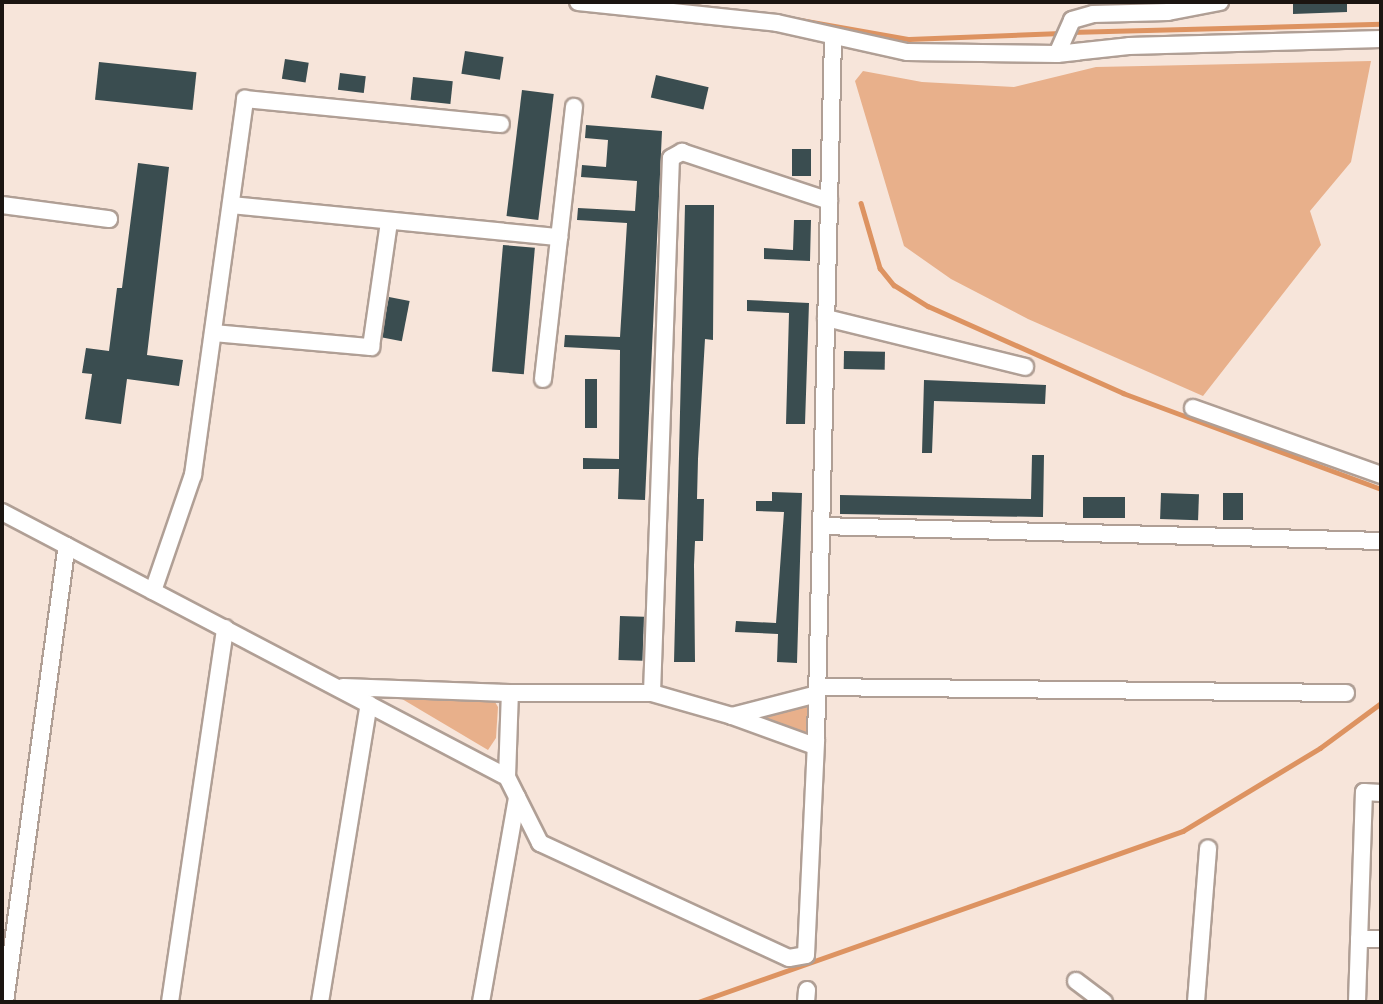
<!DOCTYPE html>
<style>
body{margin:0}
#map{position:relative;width:1383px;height:1004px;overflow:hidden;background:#f7e5da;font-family:Mulish,sans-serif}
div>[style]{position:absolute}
.green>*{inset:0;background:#e8b08b}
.stream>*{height:4.5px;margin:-2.25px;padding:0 2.25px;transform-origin:2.25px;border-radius:2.25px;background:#dd9361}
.building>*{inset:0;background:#3a4d50;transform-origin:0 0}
.roads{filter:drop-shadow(2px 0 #b09f95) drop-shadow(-2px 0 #b09f95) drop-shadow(0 2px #b09f95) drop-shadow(0 -2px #b09f95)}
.minor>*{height:16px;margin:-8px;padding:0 8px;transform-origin:8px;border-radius:8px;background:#fff}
span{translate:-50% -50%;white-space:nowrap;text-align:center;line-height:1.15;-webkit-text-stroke:7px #fff;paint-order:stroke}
.frame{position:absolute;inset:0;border:4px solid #1b1511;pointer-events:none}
</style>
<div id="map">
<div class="green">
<div style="clip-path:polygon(1371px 61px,1351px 162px,1310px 211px,1321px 245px,1203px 396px,1028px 319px,951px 279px,904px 246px,855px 81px,863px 71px,922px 82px,1014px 87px,1096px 67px)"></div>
<div style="clip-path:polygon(397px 696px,492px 697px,498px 707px,496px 738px,488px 750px)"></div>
<div style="clip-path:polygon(809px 702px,809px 736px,747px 718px)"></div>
</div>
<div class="stream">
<div style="left:666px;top:2px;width:59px;rotate:7.9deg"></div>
<div style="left:778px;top:16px;width:133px;rotate:10deg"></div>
<div style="left:909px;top:39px;width:152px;rotate:-2.3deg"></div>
<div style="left:1070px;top:32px;width:311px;rotate:-1.5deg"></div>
<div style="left:861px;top:203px;width:68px;rotate:73.7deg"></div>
<div style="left:880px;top:268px;width:22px;rotate:51deg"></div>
<div style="left:894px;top:285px;width:40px;rotate:32deg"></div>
<div style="left:928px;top:306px;width:214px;rotate:24deg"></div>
<div style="left:1123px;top:393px;width:275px;rotate:20.4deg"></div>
<div style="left:698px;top:1002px;width:514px;rotate:-19.42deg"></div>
<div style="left:1183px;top:831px;width:160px;rotate:-31.2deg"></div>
<div style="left:1320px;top:748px;width:76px;rotate:-36.4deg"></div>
</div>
<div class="building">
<div style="clip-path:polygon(1293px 2px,1347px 2px,1347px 12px,1293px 14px)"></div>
<div style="left:465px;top:51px;width:39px;height:23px;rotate:9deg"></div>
<div style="left:285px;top:59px;width:24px;height:20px;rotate:9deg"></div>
<div style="left:99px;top:62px;width:98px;height:38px;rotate:6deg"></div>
<div style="left:340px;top:73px;width:26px;height:17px;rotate:7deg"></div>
<div style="left:656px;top:75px;width:54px;height:23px;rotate:13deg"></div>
<div style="left:413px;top:77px;width:40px;height:23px;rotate:6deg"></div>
<div style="left:522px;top:90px;width:32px;height:127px;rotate:7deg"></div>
<div style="clip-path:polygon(586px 125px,662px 131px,645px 500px,618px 499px,619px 469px,583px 469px,583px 458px,619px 459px,620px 350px,564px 347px,565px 335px,620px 337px,627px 223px,577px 220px,578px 208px,635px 211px,637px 181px,581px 177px,582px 165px,606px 167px,608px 140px,585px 138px)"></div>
<div style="left:792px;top:149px;width:19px;height:27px"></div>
<div style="clip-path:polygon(138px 163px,169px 167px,147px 355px,183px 360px,179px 386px,127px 379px,121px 424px,85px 419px,92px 374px,82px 373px,86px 348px,109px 351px,117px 288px,122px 288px)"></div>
<div style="clip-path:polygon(685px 205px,714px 205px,713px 340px,705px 339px,698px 459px,697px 499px,704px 499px,703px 541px,695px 541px,694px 565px,695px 662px,674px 662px)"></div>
<div style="clip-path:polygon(794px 220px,811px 220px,810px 261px,764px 259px,764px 248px,793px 250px)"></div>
<div style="left:503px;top:245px;width:32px;height:127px;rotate:5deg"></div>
<div style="left:389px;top:297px;width:21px;height:41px;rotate:11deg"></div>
<div style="clip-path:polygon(747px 300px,809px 303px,805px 424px,786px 424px,789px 313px,747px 311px)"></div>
<div style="left:844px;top:351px;width:41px;height:18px;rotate:1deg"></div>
<div style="left:585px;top:379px;width:12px;height:49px"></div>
<div style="clip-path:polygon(924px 380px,1046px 385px,1045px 404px,934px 401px,932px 453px,922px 453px)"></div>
<div style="clip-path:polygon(1032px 455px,1044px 455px,1043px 517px,840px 514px,840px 495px,1031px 499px)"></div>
<div style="clip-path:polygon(772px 492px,802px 493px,797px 663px,777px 662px,778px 634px,735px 632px,736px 621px,776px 623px,784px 512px,756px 511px,756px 501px,772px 501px)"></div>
<div style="left:1161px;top:493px;width:38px;height:26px;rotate:2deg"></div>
<div style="left:1223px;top:493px;width:20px;height:27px"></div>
<div style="left:1083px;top:497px;width:42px;height:21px"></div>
<div style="left:620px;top:616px;width:24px;height:44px;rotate:2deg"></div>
</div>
<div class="roads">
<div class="minor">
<div style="left:578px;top:2px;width:200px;rotate:6deg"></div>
<div style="left:777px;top:23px;width:133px;rotate:12.6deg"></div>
<div style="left:907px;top:52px;width:150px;rotate:0.8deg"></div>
<div style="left:1057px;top:54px;width:72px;rotate:-6.3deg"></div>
<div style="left:1129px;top:46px;width:252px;rotate:-1.6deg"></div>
<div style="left:1057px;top:54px;width:37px;rotate:-66deg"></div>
<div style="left:1072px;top:20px;width:22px;rotate:-16deg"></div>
<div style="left:1093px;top:14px;width:75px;rotate:-1.5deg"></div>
<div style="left:1168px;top:12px;width:53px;rotate:-10.9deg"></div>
<div style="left:2px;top:205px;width:108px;rotate:7.5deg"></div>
<div style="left:231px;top:205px;width:330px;rotate:5.6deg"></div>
<div style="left:826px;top:318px;width:205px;rotate:13.8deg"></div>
<div style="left:213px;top:333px;width:159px;rotate:5.1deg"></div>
<div style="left:371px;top:347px;width:126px;rotate:-81.8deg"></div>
<div style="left:543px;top:379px;width:274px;rotate:-83.5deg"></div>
<div style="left:1193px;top:408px;width:200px;rotate:19.6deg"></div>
<div style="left:2px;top:512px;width:570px;rotate:27.69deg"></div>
<div style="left:507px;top:777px;width:74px;rotate:63.4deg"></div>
<div style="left:540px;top:843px;width:274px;rotate:24.8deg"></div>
<div style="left:789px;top:958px;width:17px;rotate:-10deg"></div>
<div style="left:806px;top:955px;width:216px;rotate:-87.3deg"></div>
<div style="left:816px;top:739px;width:701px;rotate:-88.61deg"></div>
<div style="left:821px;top:526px;width:560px;rotate:1.53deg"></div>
<div style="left:153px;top:591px;width:123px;rotate:-71deg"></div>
<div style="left:193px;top:475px;width:380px;rotate:-82.1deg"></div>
<div style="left:245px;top:99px;width:257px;rotate:5.6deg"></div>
<div style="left:343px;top:687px;width:167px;rotate:2.1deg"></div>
<div style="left:817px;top:687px;width:529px;rotate:0.65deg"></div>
<div style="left:652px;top:693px;width:535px;rotate:-87.97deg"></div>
<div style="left:671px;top:158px;width:13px;rotate:-29deg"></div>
<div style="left:682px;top:152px;width:155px;rotate:18.4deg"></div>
<div style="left:732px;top:716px;width:88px;rotate:19.9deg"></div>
<div style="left:507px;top:777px;width:84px;rotate:-88deg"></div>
<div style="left:510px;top:693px;width:142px"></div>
<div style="left:652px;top:693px;width:83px;rotate:16deg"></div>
<div style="left:732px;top:716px;width:88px;rotate:-14.5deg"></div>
<div style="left:1359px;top:939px;width:22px"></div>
<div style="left:1076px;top:981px;width:35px;rotate:37deg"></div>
<div style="left:5px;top:1002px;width:460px;rotate:-82.3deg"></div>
<div style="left:170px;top:1002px;width:378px;rotate:-81.6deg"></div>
<div style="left:320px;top:1002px;width:302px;rotate:-80.7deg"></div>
<div style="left:481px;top:1002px;width:208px;rotate:-80deg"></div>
<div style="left:806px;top:1002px;width:12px;rotate:-85deg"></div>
<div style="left:1196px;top:1002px;width:154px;rotate:-85.5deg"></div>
<div style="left:1357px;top:1002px;width:210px;rotate:-88.1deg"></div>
<div style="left:1364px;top:792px;width:17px;rotate:3deg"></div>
</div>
</div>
<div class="frame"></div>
</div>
